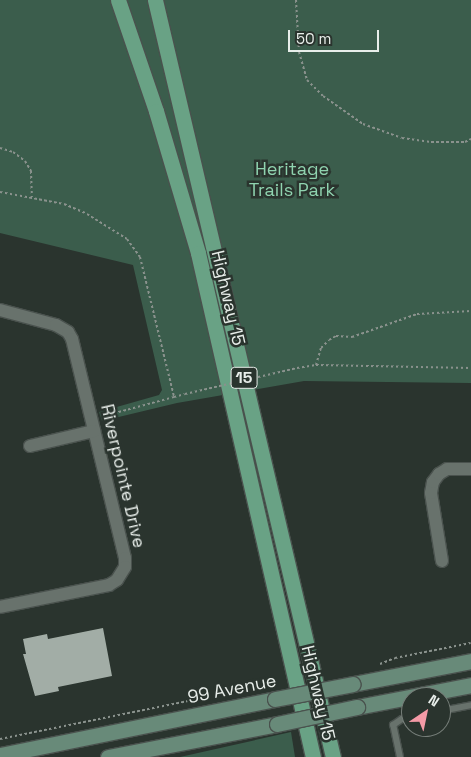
<!DOCTYPE html>
<style>
body{margin:0}
#map{position:relative;width:471px;height:757px;overflow:hidden;background:#2a342e;font-family:"Space Grotesk",sans-serif}
div>[style]{position:absolute}
.green>*{inset:0;background:#3b5d4c}
.building>*{inset:0;background:#a2ada6}
.path>*{height:2px;margin-top:-1px;transform-origin:0;background:repeating-linear-gradient(90deg,#8a928d 0 2.5px,transparent 0 5px)}
.roads{filter:drop-shadow(1px 0 #4a524e) drop-shadow(-1px 0 #4a524e) drop-shadow(0 1px #4a524e) drop-shadow(0 -1px #4a524e)}
.lane>*{height:6px;margin:-3px;padding:0 3px;transform-origin:3px;border-radius:3px;background:#68726c}
.street>*{height:12px;margin:-6px;padding:0 6px;transform-origin:6px;border-radius:6px;background:#68726c}
.secondary>*{height:15px;margin:-7.5px;padding:0 7.5px;transform-origin:7.5px;border-radius:7.5px;background:#688a79}
.primary>*{height:15px;margin:-7.5px;padding:0 7.5px;transform-origin:7.5px;border-radius:7.5px;background:#69a285}
.path-bridge>*{height:2px;margin-top:-1px;transform-origin:0;background:repeating-linear-gradient(90deg,#8a928d 0 2.5px,transparent 0 5px)}
.bridges{filter:drop-shadow(1px 0 #4a524e) drop-shadow(-1px 0 #4a524e) drop-shadow(0 1px #4a524e) drop-shadow(0 -1px #4a524e)}
.secondary-bridge>*{height:15px;margin:-7.5px;padding:0 7.5px;transform-origin:7.5px;border-radius:7.5px;background:#688a79}
span{translate:-50% -50%;white-space:nowrap;text-align:center;line-height:1.15;-webkit-text-stroke:5px #2a342e;paint-order:stroke}
.shield-label span{padding:1px 4px;background:#2a342e;border:1px solid;border-radius:4px;-webkit-text-stroke-width:0}
.shield-label{font-size:16px;color:#e8eeea;font-weight:700}
.park-label{font-size:18px;color:#8fd3af}
.street-label{font-size:18px;color:#e8eeea}
.north{position:absolute;left:401px;top:687px;width:50px;height:50px;box-sizing:border-box;background:#2a342e;border:1px solid #767e79;border-radius:50%;rotate:34deg;font-size:14px;font-weight:700;line-height:20px;text-align:center;color:#e8eeea}
.north::after{content:'';display:block;margin:auto;width:18px;height:22px;background:#f49aa6;clip-path:polygon(50% 0,100% 100%,50% 72%,0 100%)}
.scale{position:absolute;left:288px;top:30px;width:91px;height:22px;box-sizing:border-box;border:2px solid #e8eeea;border-top:0;padding-left:6px;font-size:15px;line-height:18px;white-space:nowrap;color:#e8eeea;-webkit-text-stroke:4px #2a342e;paint-order:stroke}
</style>
<div id="map">
<div class="green">
<div style="clip-path:polygon(0 0,471px 0,471px 383px,304px 381px,177px 403px,102px 421px,99px 412px,159px 395px,162px 390px,133px 265px,0 233px)"></div>
<div style="clip-path:polygon(291px 732px,295px 757px,180px 757px)"></div>
</div>
<div class="building">
<div style="clip-path:polygon(103px 628px,112px 676px,58px 687px,59px 691px,35px 696px,23px 654px,26px 654px,23px 639px,47px 634px,48px 639px)"></div>
</div>
<div class="path">
<div style="left:296px;top:0;width:52px;rotate:86.7deg"></div>
<div style="left:299px;top:52px;width:29px;rotate:74deg"></div>
<div style="left:307px;top:80px;width:23px;rotate:45deg"></div>
<div style="left:323px;top:96px;width:49px;rotate:35deg"></div>
<div style="left:363px;top:124px;width:41px;rotate:19.7deg"></div>
<div style="left:402px;top:138px;width:29px;rotate:8deg"></div>
<div style="left:431px;top:142px;width:34px"></div>
<div style="left:465px;top:142px;width:7px;rotate:-27deg"></div>
<div style="left:0;top:148px;width:14px;rotate:17deg"></div>
<div style="left:13px;top:152px;width:15px;rotate:37deg"></div>
<div style="left:25px;top:161px;width:12px;rotate:59deg"></div>
<div style="left:31px;top:171px;width:26px;rotate:88deg"></div>
<div style="left:0;top:192px;width:65px;rotate:10.6deg"></div>
<div style="left:64px;top:204px;width:25px;rotate:23deg"></div>
<div style="left:87px;top:214px;width:47px;rotate:32deg"></div>
<div style="left:127px;top:239px;width:22px;rotate:54deg"></div>
<div style="left:140px;top:257px;width:144px;rotate:76.3deg"></div>
<div style="left:174px;top:397px;width:11px;rotate:-15deg"></div>
<div style="left:316px;top:365px;width:18px;rotate:-74deg"></div>
<div style="left:321px;top:348px;width:11px;rotate:-45deg"></div>
<div style="left:329px;top:340px;width:8px;rotate:-30deg"></div>
<div style="left:336px;top:336px;width:16px;rotate:4deg"></div>
<div style="left:352px;top:337px;width:69px;rotate:-19.5deg"></div>
<div style="left:417px;top:314px;width:54px;rotate:-3.2deg"></div>
<div style="left:297px;top:368px;width:19px;rotate:-9deg"></div>
<div style="left:316px;top:365px;width:155px;rotate:1.1deg"></div>
<div style="left:104px;top:416px;width:73px;rotate:-15.2deg"></div>
<div style="left:380px;top:664px;width:16px;rotate:-22deg"></div>
<div style="left:395px;top:658px;width:77px;rotate:-11.2deg"></div>
<div style="left:0;top:739px;width:193px;rotate:-11.4deg"></div>
</div>
<div class="roads">
<div class="lane">
<div style="left:441px;top:711px;width:31px;rotate:-11deg"></div>
<div style="left:400px;top:757px;width:33px;rotate:-102deg"></div>
<div style="left:393px;top:725px;width:11px;rotate:-34deg"></div>
<div style="left:402px;top:719px;width:9px;rotate:-13deg"></div>
</div>
<div class="street">
<div style="left:0;top:310px;width:58px;rotate:15deg"></div>
<div style="left:56px;top:325px;width:14px;rotate:30deg"></div>
<div style="left:68px;top:332px;width:8px;rotate:60deg"></div>
<div style="left:72px;top:339px;width:225px;rotate:76.4deg"></div>
<div style="left:125px;top:558px;width:9px;rotate:90deg"></div>
<div style="left:125px;top:567px;width:15px;rotate:122deg"></div>
<div style="left:117px;top:580px;width:9px;rotate:148deg"></div>
<div style="left:109px;top:585px;width:111px;rotate:168.6deg"></div>
<div style="left:30px;top:446px;width:66px;rotate:-13.2deg"></div>
<div style="left:442px;top:561px;width:69px;rotate:-99.2deg"></div>
<div style="left:431px;top:493px;width:11px;rotate:-80deg"></div>
<div style="left:433px;top:482px;width:10px;rotate:-53deg"></div>
<div style="left:439px;top:474px;width:9px;rotate:-32deg"></div>
<div style="left:447px;top:469px;width:24px"></div>
</div>
<div class="secondary">
<div style="left:353px;top:684px;width:120px;rotate:-11deg"></div>
<div style="left:357px;top:707px;width:116px;rotate:-10.9deg"></div>
<div style="left:0;top:755px;width:281px;rotate:-11.5deg"></div>
<div style="left:108px;top:757px;width:172px;rotate:-11deg"></div>
</div>
<div class="primary">
<div style="left:118px;top:0;width:117px;rotate:71.1deg"></div>
<div style="left:156px;top:111px;width:148px;rotate:73.5deg"></div>
<div style="left:198px;top:253px;width:517px;rotate:77.15deg"></div>
<div style="left:155px;top:0;width:778px;rotate:76.77deg"></div>
</div>
</div>
<div class="path-bridge">
<div style="left:185px;top:394px;width:115px;rotate:-13.1deg"></div>
</div>
<div class="bridges">
<div class="secondary-bridge">
<div style="left:275px;top:699px;width:79px;rotate:-10.9deg"></div>
<div style="left:277px;top:724px;width:82px;rotate:-12deg"></div>
</div>
</div>
<div class="shield-label">
<span style="left:244px;top:378px">15</span>
</div>
<div class="park-label">
<span style="left:292px;top:180px">Heritage<br>Trails Park</span>
</div>
<div class="street-label">
<span style="left:228px;top:298px;rotate:77deg">Highway 15</span>
<span style="left:123px;top:476px;rotate:77deg">Riverpointe Drive</span>
<span style="left:232px;top:689px;rotate:-11deg">99 Avenue</span>
<span style="left:318px;top:693px;rotate:77deg">Highway 15</span>
</div>
<div class="north">N</div>
<div class="scale">50 m</div>
</div>
